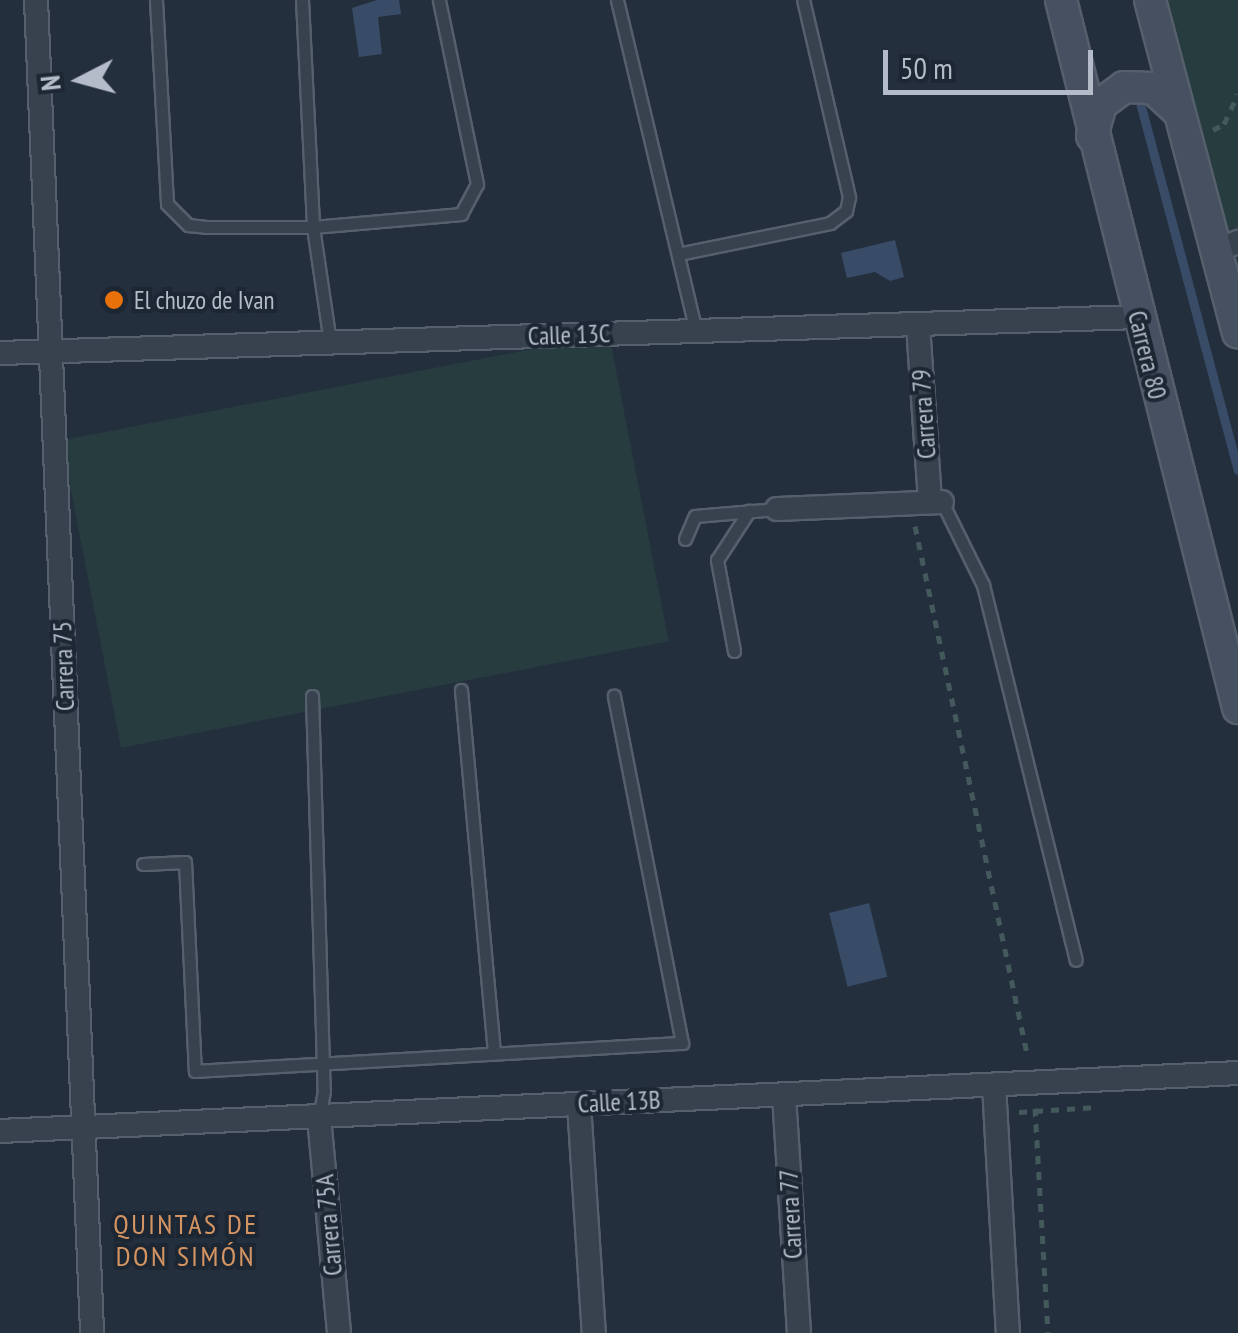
<!DOCTYPE html>
<meta charset="utf-8">
<style>
body{margin:0}
#map{position:relative;width:1238px;height:1333px;overflow:hidden;background:#242f3e;font-family:"PT Sans Narrow",sans-serif}
div>[style]{position:absolute}
.green>*{inset:0;background:#263c3f;transform-origin:0 0}
.water>*{inset:0;background:#394c67;transform-origin:0 0}
.stream>*{height:9px;margin:-4.5px;padding:0 4.5px;transform-origin:4.5px;border-radius:4.5px;background:#394c67}
.path>*{height:5px;margin-top:-2.5px;transform-origin:0;background:repeating-linear-gradient(90deg,#44595c 0 8px,transparent 0 16px)}
.roads{filter:drop-shadow(2px 0 #565f6c) drop-shadow(-2px 0 #565f6c) drop-shadow(0 2px #565f6c) drop-shadow(0 -2px #565f6c)}
.lane>*{height:11px;margin:-5.5px;padding:0 5.5px;transform-origin:5.5px;border-radius:5.5px;background:#38414e}
.street>*{height:22px;margin:-11px;padding:0 11px;transform-origin:11px;border-radius:11px;background:#38414e}
.secondary>*{height:30px;margin:-15px;padding:0 15px;transform-origin:15px;border-radius:15px;background:#465061}
.dots>*{width:28px;height:28px;translate:-50% -50%;box-sizing:border-box;border:5px solid #1d2633;border-radius:50%}
span{translate:-50% -50%;white-space:nowrap;text-align:center;line-height:1.15;-webkit-text-stroke:8px #1d2633;paint-order:stroke}
.poi-label{font-size:25px;color:#b4bcc9}
.left{translate:0 -50%;text-align:left}
.street-label{font-size:25px;color:#b4bcc9}
.neighbourhood-label{font-size:28px;color:#d59563;letter-spacing:2.5px}
.north{position:absolute;left:30px;top:30px;width:100px;height:100px;-webkit-text-stroke:8px #1d2633;paint-order:stroke;rotate:264deg;font-size:28px;font-weight:700;line-height:40px;text-align:center;color:#b4bcc9}
.north::after{content:'';display:block;margin:auto;width:35px;height:45px;background:#b4bcc9;clip-path:polygon(50% 0,100% 100%,50% 72%,0 100%)}
.scale{position:absolute;left:883px;top:50px;width:210px;height:45px;box-sizing:border-box;border:5px solid #b4bcc9;border-top:0;padding-left:12px;font-size:30px;line-height:35px;white-space:nowrap;color:#b4bcc9;-webkit-text-stroke:8px #1d2633;paint-order:stroke}
</style>
<div id="map">
<div class="green">
<div style="clip-path:polygon(1150px 0,1238px 0,1238px 242px,1218px 250px)"></div>
<div style="left:609px;top:334px;width:313px;height:558px;rotate:79deg"></div>
</div>
<div class="water">
<div style="clip-path:polygon(377px 0,399px 0,401px 14px,378px 17px,382px 54px,359px 57px,352px 8px)"></div>
<div style="clip-path:polygon(895px 240px,904px 277px,890px 281px,875px 272px,847px 278px,841px 253px)"></div>
<div style="left:869px;top:903px;width:76px;height:41px;rotate:76deg"></div>
</div>
<div class="stream">
<div style="left:1138px;top:95px;width:388px;rotate:75.1deg"></div>
</div>
<div class="path">
<div style="left:1213px;top:130px;width:13px;rotate:-29deg"></div>
<div style="left:1224px;top:124px;width:33px;rotate:-65deg"></div>
<div style="left:915px;top:526px;width:544px;rotate:78.01deg"></div>
<div style="left:1035px;top:1108px;width:225px;rotate:86.7deg"></div>
<div style="left:1019px;top:1112px;width:79px;rotate:-3.6deg"></div>
</div>
<div class="roads">
<div class="lane">
<div style="left:156px;top:0;width:204px;rotate:86.9deg"></div>
<div style="left:167px;top:204px;width:30px;rotate:45deg"></div>
<div style="left:188px;top:225px;width:18px;rotate:6deg"></div>
<div style="left:206px;top:227px;width:107px"></div>
<div style="left:313px;top:227px;width:149px;rotate:-5deg"></div>
<div style="left:461px;top:214px;width:34px;rotate:-62deg"></div>
<div style="left:477px;top:184px;width:188px;rotate:-101.7deg"></div>
<div style="left:302px;top:0;width:227px;rotate:87.2deg"></div>
<div style="left:313px;top:227px;width:116px;rotate:81.6deg"></div>
<div style="left:617px;top:0;width:340px;rotate:76.6deg"></div>
<div style="left:678px;top:254px;width:155px;rotate:-11.5deg"></div>
<div style="left:830px;top:223px;width:20px;rotate:-37deg"></div>
<div style="left:846px;top:211px;width:14px;rotate:-78deg"></div>
<div style="left:849px;top:197px;width:202px;rotate:-103.1deg"></div>
<div style="left:942px;top:502px;width:93px;rotate:63.7deg"></div>
<div style="left:983px;top:585px;width:386px;rotate:76.1deg"></div>
<div style="left:685px;top:539px;width:25px;rotate:-67deg"></div>
<div style="left:695px;top:516px;width:82px;rotate:-4.9deg"></div>
<div style="left:734px;top:651px;width:93px;rotate:-100.6deg"></div>
<div style="left:717px;top:560px;width:59px;rotate:-56.9deg"></div>
<div style="left:461px;top:690px;width:365px;rotate:84.8deg"></div>
<div style="left:312px;top:696px;width:395px;rotate:88.3deg"></div>
<div style="left:324px;top:1091px;width:25px;rotate:101deg"></div>
<div style="left:143px;top:864px;width:42px;rotate:-2.7deg"></div>
<div style="left:185px;top:862px;width:209px;rotate:87.3deg"></div>
<div style="left:195px;top:1071px;width:488px;rotate:-3.3deg"></div>
<div style="left:682px;top:1043px;width:354px;rotate:-101.1deg"></div>
</div>
<div class="street">
<div style="left:36px;top:0;width:1334px;rotate:87.59deg"></div>
<div style="left:1218px;top:250px;width:22px;rotate:-22deg"></div>
<div style="left:918px;top:325px;width:177px;rotate:86.1deg"></div>
<div style="left:0;top:353px;width:1138px;rotate:-1.81deg"></div>
<div style="left:777px;top:509px;width:165px;rotate:-2.4deg"></div>
<div style="left:994px;top:1085px;width:248px;rotate:86.8deg"></div>
<div style="left:784px;top:1095px;width:238px;rotate:86.4deg"></div>
<div style="left:579px;top:1104px;width:229px;rotate:86.3deg"></div>
<div style="left:319px;top:1117px;width:217px;rotate:84.7deg"></div>
<div style="left:0;top:1131px;width:1239px;rotate:-2.68deg"></div>
</div>
<div class="secondary">
<div style="left:1061px;top:0;width:730px;rotate:75.96deg"></div>
<div style="left:1150px;top:0;width:344px;rotate:75.2deg"></div>
<div style="left:1092px;top:136px;width:33px;rotate:-74deg"></div>
<div style="left:1101px;top:104px;width:29px;rotate:-36deg"></div>
<div style="left:1124px;top:87px;width:29px;rotate:2deg"></div>
<div style="left:1153px;top:88px;width:35px;rotate:43deg"></div>
</div>
</div>
<div class="dots">
<div style="left:114px;top:300px;background:#e8710a"></div>
</div>
<div class="poi-label">
<span class="left" style="left:134px;top:300px">El chuzo de Ivan</span>
</div>
<div class="street-label">
<span style="left:569px;top:335px;rotate:-2deg">Calle 13C</span>
<span style="left:1147px;top:355px;rotate:76deg">Carrera 80</span>
<span style="left:924px;top:414px;rotate:-94deg">Carrera 79</span>
<span style="left:64px;top:666px;rotate:-92deg">Carrera 75</span>
<span style="left:619px;top:1102px;rotate:-3deg">Calle 13B</span>
<span style="left:791px;top:1214px;rotate:-93deg">Carrera 77</span>
<span style="left:329px;top:1225px;rotate:-95deg">Carrera 75A</span>
</div>
<div class="neighbourhood-label">
<span style="left:186px;top:1240px">QUINTAS DE<br>DON SIMÓN</span>
</div>
<div class="north">N</div>
<div class="scale">50 m</div>
</div>
